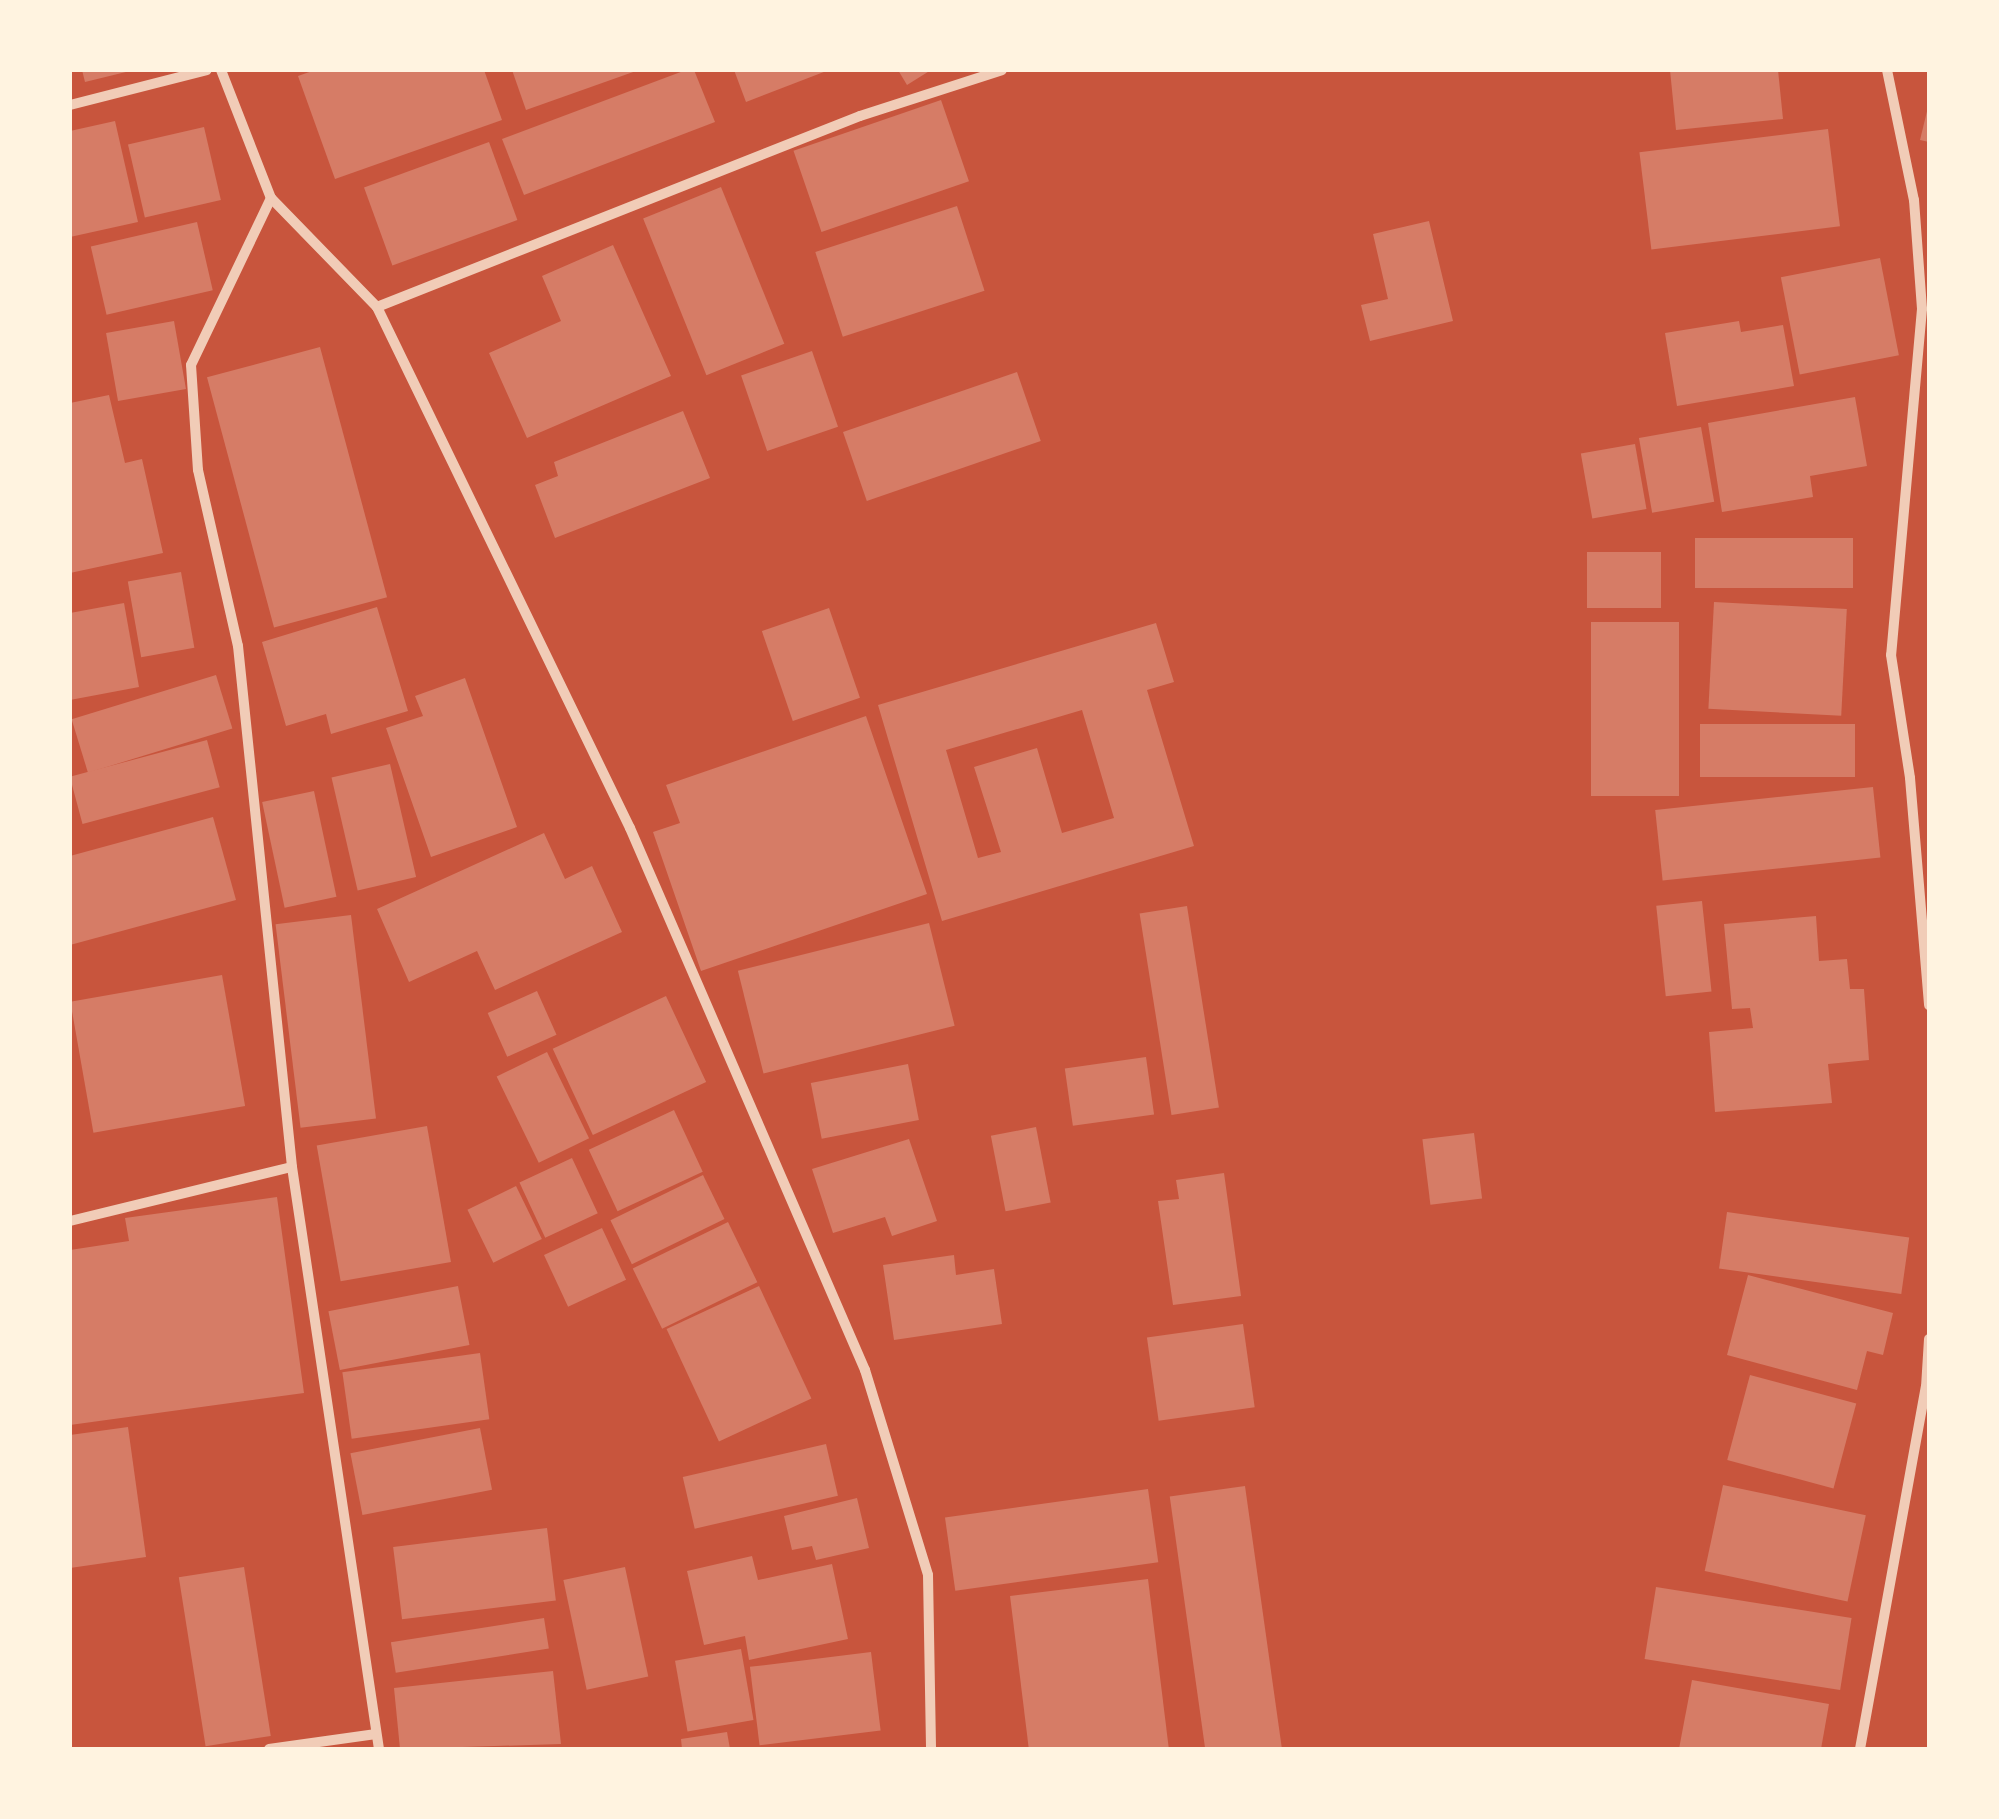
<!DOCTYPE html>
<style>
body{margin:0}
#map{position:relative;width:1999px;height:1819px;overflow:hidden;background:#c8553d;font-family:"IBM Plex Sans",sans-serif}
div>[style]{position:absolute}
.building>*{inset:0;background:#d67c66;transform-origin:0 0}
.minor>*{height:10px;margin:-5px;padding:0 5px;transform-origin:5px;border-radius:5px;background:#f1ccb7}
span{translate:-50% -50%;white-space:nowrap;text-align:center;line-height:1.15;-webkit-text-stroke:8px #fff3e0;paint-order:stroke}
.frame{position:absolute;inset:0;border:72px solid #fff3e0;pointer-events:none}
</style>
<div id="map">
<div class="building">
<div style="clip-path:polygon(82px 70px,130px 70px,130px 71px,85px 82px)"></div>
<div style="clip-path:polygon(315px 70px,484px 70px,502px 120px,335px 179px,298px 76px)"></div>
<div style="clip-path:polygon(512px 70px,636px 70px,636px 71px,526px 110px)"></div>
<div style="clip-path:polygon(686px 70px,694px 70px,715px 122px,524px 195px,502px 139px)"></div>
<div style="clip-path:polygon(734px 70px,829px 70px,746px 102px)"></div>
<div style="clip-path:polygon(898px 70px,931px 70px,907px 85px)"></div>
<div style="clip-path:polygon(1670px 70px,1778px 70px,1783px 119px,1676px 130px)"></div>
<div style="left:941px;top:100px;width:86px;height:156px;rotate:71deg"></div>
<div style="clip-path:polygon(1929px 103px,1929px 142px,1920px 140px)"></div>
<div style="clip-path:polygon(115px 121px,138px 222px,70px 237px,70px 131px)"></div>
<div style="left:204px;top:127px;width:75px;height:78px;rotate:77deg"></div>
<div style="left:1828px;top:129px;width:98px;height:190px;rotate:83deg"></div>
<div style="left:489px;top:142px;width:83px;height:133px;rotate:70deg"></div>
<div style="left:721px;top:187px;width:169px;height:84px;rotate:68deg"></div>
<div style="left:957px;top:206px;width:89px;height:149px;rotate:72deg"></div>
<div style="clip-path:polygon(1429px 221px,1453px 321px,1370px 341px,1361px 305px,1388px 299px,1373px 234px)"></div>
<div style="left:197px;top:222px;width:70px;height:109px;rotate:77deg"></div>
<div style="clip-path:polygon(613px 245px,671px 376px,527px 438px,489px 353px,561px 321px,542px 276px)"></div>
<div style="left:1880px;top:258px;width:99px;height:101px;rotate:79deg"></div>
<div style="left:174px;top:321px;width:69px;height:69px;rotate:80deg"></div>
<div style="clip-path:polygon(1739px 321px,1741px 332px,1783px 325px,1794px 386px,1677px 406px,1665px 333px)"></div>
<div style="left:320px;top:347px;width:259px;height:117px;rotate:75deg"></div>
<div style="left:812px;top:351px;width:80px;height:75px;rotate:71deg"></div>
<div style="left:1017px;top:372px;width:73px;height:184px;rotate:71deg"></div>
<div style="clip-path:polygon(109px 395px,125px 463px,142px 459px,163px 553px,70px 573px,70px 403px)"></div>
<div style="clip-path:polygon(1855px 397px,1867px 466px,1810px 476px,1813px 497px,1722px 512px,1708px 423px)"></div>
<div style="clip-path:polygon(683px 411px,710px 478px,555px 538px,535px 485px,558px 476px,554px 462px)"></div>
<div style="left:1701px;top:427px;width:76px;height:63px;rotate:80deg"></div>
<div style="left:1635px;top:444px;width:66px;height:55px;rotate:80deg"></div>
<div style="left:1695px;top:538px;width:158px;height:50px"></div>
<div style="left:1587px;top:552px;width:74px;height:56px"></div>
<div style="left:181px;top:572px;width:77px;height:54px;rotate:80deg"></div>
<div style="left:1714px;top:602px;width:133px;height:107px;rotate:3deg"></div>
<div style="clip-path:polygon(124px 603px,139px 687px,70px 700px,70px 613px)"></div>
<div style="clip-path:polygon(377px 607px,408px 711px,331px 734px,326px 714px,286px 726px,262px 642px)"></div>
<div style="left:829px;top:608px;width:95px;height:71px;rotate:71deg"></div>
<div style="left:1591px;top:622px;width:88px;height:174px"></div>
<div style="clip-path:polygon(evenodd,1156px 623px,1174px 682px,1147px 690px,1194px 846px,942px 921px,878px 705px,1156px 623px,1082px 710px,1114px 818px,1062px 833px,1037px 748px,974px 767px,1001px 852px,978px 858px,946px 750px,1082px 710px)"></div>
<div style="left:216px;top:675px;width:56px;height:151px;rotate:73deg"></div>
<div style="clip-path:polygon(465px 678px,517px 827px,431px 857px,386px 728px,423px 716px,415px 696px)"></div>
<div style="clip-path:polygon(866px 716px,927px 894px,701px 971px,653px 832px,680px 823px,666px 785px)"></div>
<div style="left:1700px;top:724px;width:155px;height:53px"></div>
<div style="left:207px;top:740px;width:49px;height:142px;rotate:75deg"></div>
<div style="left:390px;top:764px;width:116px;height:60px;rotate:77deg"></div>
<div style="left:1873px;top:787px;width:71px;height:219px;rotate:84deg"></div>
<div style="left:314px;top:791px;width:108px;height:53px;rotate:78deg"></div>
<div style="clip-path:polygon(213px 817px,236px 900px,70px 945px,70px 856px)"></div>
<div style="clip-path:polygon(544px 833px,565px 879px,592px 866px,622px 932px,495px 990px,477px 951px,409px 982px,377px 909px)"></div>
<div style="left:1702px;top:901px;width:91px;height:46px;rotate:84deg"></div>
<div style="left:1187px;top:906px;width:204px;height:48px;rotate:81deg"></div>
<div style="left:351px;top:915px;width:205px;height:76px;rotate:83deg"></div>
<div style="clip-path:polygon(1816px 916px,1819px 961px,1847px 959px,1850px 989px,1864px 989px,1869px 1060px,1828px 1064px,1832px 1103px,1715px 1112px,1709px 1032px,1753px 1028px,1750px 1008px,1732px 1009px,1724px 924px)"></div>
<div style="left:929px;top:923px;width:106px;height:197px;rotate:76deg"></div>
<div style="left:222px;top:975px;width:133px;height:154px;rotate:80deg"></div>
<div style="left:537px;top:991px;width:48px;height:54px;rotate:66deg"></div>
<div style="left:666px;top:996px;width:95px;height:125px;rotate:65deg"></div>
<div style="left:547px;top:1052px;width:96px;height:56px;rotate:64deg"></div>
<div style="left:1146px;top:1057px;width:58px;height:82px;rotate:82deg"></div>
<div style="left:908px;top:1064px;width:57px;height:99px;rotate:79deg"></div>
<div style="left:674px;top:1110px;width:68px;height:94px;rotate:65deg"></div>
<div style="left:427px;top:1126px;width:138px;height:112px;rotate:80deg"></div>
<div style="left:1036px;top:1127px;width:77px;height:46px;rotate:79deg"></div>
<div style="left:1474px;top:1133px;width:66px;height:52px;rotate:83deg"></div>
<div style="clip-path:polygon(909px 1139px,937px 1221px,892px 1236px,885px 1217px,833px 1233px,812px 1169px)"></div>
<div style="left:572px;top:1158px;width:61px;height:58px;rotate:65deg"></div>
<div style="clip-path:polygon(1224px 1173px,1241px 1296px,1173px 1305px,1158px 1201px,1179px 1199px,1176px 1180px)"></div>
<div style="left:703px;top:1175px;width:49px;height:103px;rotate:64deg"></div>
<div style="left:516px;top:1186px;width:59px;height:54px;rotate:64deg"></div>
<div style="clip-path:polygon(277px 1197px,304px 1393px,70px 1425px,70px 1250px,129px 1241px,125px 1218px)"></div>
<div style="left:1727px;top:1212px;width:184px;height:57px;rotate:8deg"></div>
<div style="left:728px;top:1222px;width:67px;height:106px;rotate:64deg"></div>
<div style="left:602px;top:1228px;width:57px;height:64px;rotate:65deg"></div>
<div style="clip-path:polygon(954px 1255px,956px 1275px,994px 1269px,1002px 1324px,894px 1340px,883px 1265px)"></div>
<div style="clip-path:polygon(1748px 1275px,1893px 1313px,1883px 1355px,1867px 1351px,1857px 1390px,1727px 1355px)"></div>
<div style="left:458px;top:1286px;width:60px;height:132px;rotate:79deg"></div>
<div style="left:759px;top:1286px;width:124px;height:102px;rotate:65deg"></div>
<div style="left:1243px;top:1324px;width:84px;height:97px;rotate:82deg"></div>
<div style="left:480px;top:1353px;width:67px;height:139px;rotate:82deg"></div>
<div style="left:1750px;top:1375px;width:110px;height:88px;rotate:15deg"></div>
<div style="clip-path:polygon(128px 1427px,146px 1557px,70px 1568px,70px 1435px)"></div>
<div style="left:480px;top:1428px;width:63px;height:132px;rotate:79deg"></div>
<div style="left:826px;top:1444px;width:53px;height:147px;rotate:77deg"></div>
<div style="left:1723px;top:1485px;width:146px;height:88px;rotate:12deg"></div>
<div style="left:1245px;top:1486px;width:265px;height:76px;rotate:82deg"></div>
<div style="left:1148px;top:1489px;width:74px;height:205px;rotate:82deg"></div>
<div style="clip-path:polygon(857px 1498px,869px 1548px,816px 1560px,812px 1546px,792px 1550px,784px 1516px)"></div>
<div style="left:547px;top:1528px;width:73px;height:155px;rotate:83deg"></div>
<div style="clip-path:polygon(752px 1556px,758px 1580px,832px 1564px,848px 1639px,749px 1660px,745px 1636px,704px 1645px,687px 1571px)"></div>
<div style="left:244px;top:1567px;width:171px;height:66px;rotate:81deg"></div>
<div style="left:625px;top:1567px;width:112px;height:63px;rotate:78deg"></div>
<div style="left:1148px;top:1579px;width:171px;height:139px;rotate:83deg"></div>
<div style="left:1656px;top:1587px;width:198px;height:73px;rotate:9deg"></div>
<div style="left:544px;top:1618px;width:31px;height:155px;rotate:81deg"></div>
<div style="left:741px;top:1649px;width:72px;height:67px;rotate:80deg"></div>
<div style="left:871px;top:1652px;width:79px;height:122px;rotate:83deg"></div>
<div style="clip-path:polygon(553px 1671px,561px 1744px,400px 1749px,394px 1688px)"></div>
<div style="clip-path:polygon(1692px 1680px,1829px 1704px,1821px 1749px,1679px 1749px)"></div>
<div style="clip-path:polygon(727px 1732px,730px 1749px,682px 1749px,681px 1739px)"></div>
</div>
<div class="minor">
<div style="left:221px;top:70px;width:137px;rotate:68.7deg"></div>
<div style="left:271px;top:198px;width:185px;rotate:115.6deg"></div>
<div style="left:191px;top:365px;width:105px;rotate:86.2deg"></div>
<div style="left:198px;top:470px;width:180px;rotate:77.2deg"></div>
<div style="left:238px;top:646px;width:524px;rotate:84.08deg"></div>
<div style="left:292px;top:1167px;width:588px;rotate:81.5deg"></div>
<div style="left:1887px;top:70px;width:133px;rotate:78.3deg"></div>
<div style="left:1914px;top:200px;width:109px;rotate:85.8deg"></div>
<div style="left:1922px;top:309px;width:347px;rotate:95.1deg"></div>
<div style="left:1891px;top:655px;width:124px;rotate:81.2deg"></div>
<div style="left:1910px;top:778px;width:228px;rotate:85.2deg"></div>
<div style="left:70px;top:105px;width:141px;rotate:-14.3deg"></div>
<div style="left:271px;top:198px;width:152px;rotate:45.8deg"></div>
<div style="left:377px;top:307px;width:579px;rotate:64.1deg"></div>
<div style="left:630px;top:828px;width:591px;rotate:66.56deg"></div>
<div style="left:865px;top:1370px;width:214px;rotate:72.9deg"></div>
<div style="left:928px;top:1575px;width:174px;rotate:89deg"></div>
<div style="left:377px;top:307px;width:519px;rotate:-21.58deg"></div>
<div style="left:860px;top:116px;width:149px;rotate:-17.9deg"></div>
<div style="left:70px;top:1221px;width:228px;rotate:-13.7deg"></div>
<div style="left:269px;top:1749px;width:108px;rotate:-8deg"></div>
<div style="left:1860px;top:1749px;width:368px;rotate:-79.7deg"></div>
<div style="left:1926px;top:1387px;width:48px;rotate:-86.4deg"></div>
</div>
<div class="frame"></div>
</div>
